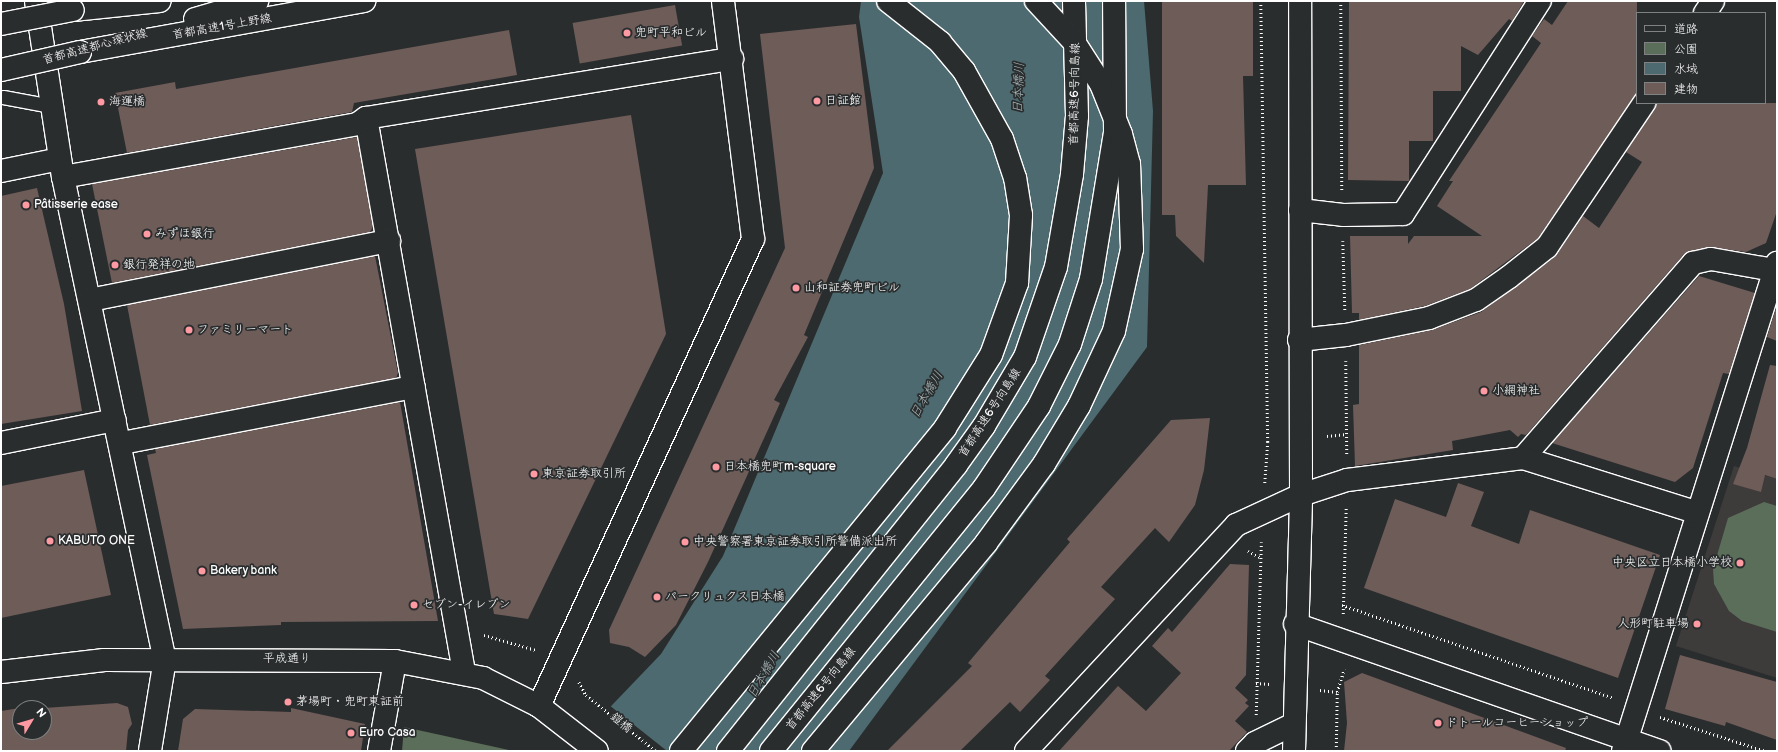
<!DOCTYPE html>
<meta charset="utf-8">
<style>
body{margin:0}
#map{position:relative;width:1778px;height:752px;overflow:hidden;background:#2a2d2e;font-family:"Balsamiq Sans","Klee One",sans-serif}
div>[style]{position:absolute}
.built>*{inset:0;background:#3e3b3b}
.green>*{inset:0;background:#5b6e59}
.water>*{inset:0;background:#4c6a6f}
.pier>*{inset:0;background:#2a2d2e}
.building>*{inset:0;background:#6e5c59;transform-origin:0 0}
.path>*{height:2.5px;margin-top:-1.25px;transform-origin:0;background:repeating-linear-gradient(90deg,#fff 0 1px,transparent 0 4px)}
.roads{filter:drop-shadow(1px 0 #fff) drop-shadow(-1px 0 #fff) drop-shadow(0 1px #fff) drop-shadow(0 -1px #fff)}
.lane>*{height:13px;margin:-6.5px;padding:0 6.5px;transform-origin:6.5px;border-radius:6.5px;background:#2a2d2e}
.street>*{height:22px;margin:-11px;padding:0 11px;transform-origin:11px;border-radius:11px;background:#2a2d2e}
.secondary>*{height:22px;margin:-11px;padding:0 11px;transform-origin:11px;border-radius:11px;background:#2a2d2e}
.highway>*{height:22px;margin:-11px;padding:0 11px;transform-origin:11px;border-radius:11px;background:#2a2d2e}
.bridges{filter:drop-shadow(1px 0 #fff) drop-shadow(-1px 0 #fff) drop-shadow(0 1px #fff) drop-shadow(0 -1px #fff)}
.highway-bridge>*{height:22px;margin:-11px;padding:0 11px;transform-origin:11px;border-radius:11px;background:#2a2d2e}
.dots>*{width:11px;height:11px;translate:-50% -50%;box-sizing:border-box;border:2px solid #2a2d2e;border-radius:50%}
span{translate:-50% -50%;white-space:nowrap;text-align:center;line-height:1.15;-webkit-text-stroke:3.5px #2a2d2e;paint-order:stroke}
.street-label{font-size:12px;color:#fff}
.poi-label{font-size:12px;color:#fff}
.left{translate:0 -50%;text-align:left}
.right{translate:-100% -50%;text-align:right}
.water-label{font-size:13px;color:#aebcbe;font-style:italic}
.frame{position:absolute;inset:0;border:2px solid #fff;pointer-events:none}
.legend{position:absolute;left:1636px;top:12px;width:130px;height:92px;box-sizing:border-box;background:#2a2d2e;border:1px solid #7f8182;margin:0;padding:5px 7px;list-style:none;font-size:12px;color:#fff}
.legend li{display:flex;align-items:center;gap:8px;height:20px}
.legend b{width:20px;border:1px solid #7f8182}
.north{position:absolute;left:12px;top:700px;width:40px;height:40px;box-sizing:border-box;background:#2a2d2e;border:1px solid #7f8182;border-radius:50%;rotate:52deg;font-size:11px;font-weight:700;line-height:16px;text-align:center;color:#fff}
.north::after{content:'';display:block;margin:auto;width:14px;height:18px;background:#ff9aa2;clip-path:polygon(50% 0,100% 100%,50% 72%,0 100%)}
</style>
<div id="map">
<div class="built">
<div style="clip-path:polygon(1734px 466px,1777px 479px,1777px 678px,1676px 646px)"></div>
</div>
<div class="green">
<div style="clip-path:polygon(1764px 502px,1777px 506px,1777px 632px,1742px 621px,1729px 611px,1714px 584px,1713px 569px,1728px 518px)"></div>
<div style="clip-path:polygon(404px 727px,514px 751px,402px 751px)"></div>
</div>
<div class="water">
<div style="clip-path:polygon(861px 1px,1144px 1px,1153px 111px,1147px 347px,849px 751px,568px 751px,661px 654px,723px 556px,883px 173px,859px 17px)"></div>
</div>
<div class="pier">
<div style="clip-path:polygon(609px 705px,667px 751px,566px 751px)"></div>
</div>
<div class="building">
<div style="clip-path:polygon(1162px 1px,1253px 1px,1253px 76px,1243px 76px,1246px 185px,1208px 185px,1204px 263px,1176px 236px,1175px 215px,1162px 215px)"></div>
<div style="clip-path:polygon(1349px 1px,1524px 1px,1512px 21px,1509px 19px,1478px 55px,1461px 46px,1461px 91px,1433px 91px,1433px 141px,1409px 141px,1409px 181px,1348px 180px)"></div>
<div style="clip-path:polygon(1568px 1px,1637px 1px,1637px 93px,1538px 238px,1470px 289px,1425px 306px,1359px 320px,1359px 313px,1352px 313px,1350px 236px,1408px 236px,1408px 244px,1414px 236px,1482px 236px,1437px 206px,1453px 181px,1449px 181px,1541px 43px,1532px 36px,1544px 19px,1552px 25px)"></div>
<div style="left:675px;top:5px;width:41px;height:104px;rotate:80deg"></div>
<div style="clip-path:polygon(856px 24px,874px 168px,804px 335px,808px 337px,774px 400px,780px 403px,708px 562px,676px 625px,645px 657px,629px 647px,610px 643px,609px 630px,785px 248px,760px 34px)"></div>
<div style="clip-path:polygon(509px 30px,517px 75px,354px 103px,352px 112px,127px 153px,115px 93px,175px 82px,176px 89px)"></div>
<div style="clip-path:polygon(1656px 103px,1777px 103px,1777px 211px,1766px 243px,1746px 252px,1709px 247px,1684px 254px,1526px 435px,1521px 434px,1518px 437px,1510px 430px,1452px 441px,1453px 450px,1355px 466px,1353px 405px,1359px 404px,1359px 345px,1432px 330px,1481px 312px,1555px 257px,1583px 216px,1599px 228px,1642px 162px,1626px 152px)"></div>
<div style="clip-path:polygon(631px 115px,666px 334px,528px 619px,494px 614px,415px 149px)"></div>
<div style="clip-path:polygon(357px 137px,373px 227px,370px 232px,112px 283px,92px 184px)"></div>
<div style="clip-path:polygon(37px 188px,64px 304px,82px 411px,1px 424px,1px 196px)"></div>
<div style="clip-path:polygon(375px 256px,398px 373px,396px 378px,150px 425px,127px 305px)"></div>
<div style="clip-path:polygon(1699px 276px,1755px 293px,1729px 374px,1723px 373px,1693px 468px,1675px 482px,1552px 443px)"></div>
<div style="clip-path:polygon(1777px 305px,1777px 341px,1767px 337px)"></div>
<div style="clip-path:polygon(1770px 365px,1777px 366px,1777px 479px,1765px 475px,1761px 492px,1733px 484px,1747px 448px)"></div>
<div style="clip-path:polygon(400px 402px,438px 621px,281px 622px,281px 625px,183px 629px,147px 455px,156px 453px,155px 449px)"></div>
<div style="clip-path:polygon(1210px 418px,1204px 470px,1195px 505px,1169px 542px,1155px 528px,1101px 587px,1115px 599px,1045px 676px,1050px 680px,1020px 712px,1010px 702px,960px 751px,887px 751px,972px 666px,968px 663px,1070px 542px,1067px 539px,1171px 420px)"></div>
<div style="clip-path:polygon(84px 470px,111px 595px,1px 618px,1px 486px)"></div>
<div style="clip-path:polygon(1458px 483px,1484px 492px,1471px 526px,1519px 544px,1530px 510px,1660px 555px,1618px 678px,1364px 588px,1395px 499px,1446px 517px)"></div>
<div style="clip-path:polygon(1230px 564px,1249px 565px,1246px 675px,1235px 688px,1248px 700px,1245px 703px,1249px 706px,1235px 721px,1247px 732px,1229px 751px,1059px 751px,1118px 686px,1146px 711px,1181px 673px,1152px 646px,1168px 628px,1172px 632px)"></div>
<div style="clip-path:polygon(1680px 655px,1777px 682px,1777px 740px,1726px 722px,1725px 726px,1665px 709px)"></div>
<div style="clip-path:polygon(1362px 673px,1566px 748px,1565px 751px,1344px 751px,1347px 723px,1344px 682px)"></div>
<div style="clip-path:polygon(117px 703px,128px 707px,132px 724px,128px 730px,126px 751px,1px 751px,1px 711px,20px 708px,20px 732px,44px 732px,44px 708px)"></div>
<div style="clip-path:polygon(291px 708px,365px 724px,361px 751px,178px 751px,183px 719px,195px 709px,291px 712px)"></div>
</div>
<div class="path">
<div style="left:1261px;top:1px;width:441px;rotate:89.1deg"></div>
<div style="left:1268px;top:442px;width:41px;rotate:94.2deg"></div>
<div style="left:1341px;top:1px;width:189px;rotate:89.7deg"></div>
<div style="left:1343px;top:241px;width:69px;rotate:88.3deg"></div>
<div style="left:1346px;top:361px;width:93px;rotate:89.4deg"></div>
<div style="left:1327px;top:436px;width:20px;rotate:-6deg"></div>
<div style="left:1248px;top:551px;width:13px;rotate:27deg"></div>
<div style="left:1342px;top:605px;width:287px;rotate:18.9deg"></div>
<div style="left:1343px;top:614px;width:107px;rotate:-88.4deg"></div>
<div style="left:484px;top:635px;width:54px;rotate:16.1deg"></div>
<div style="left:579px;top:682px;width:15px;rotate:62deg"></div>
<div style="left:586px;top:695px;width:90px;rotate:38.7deg"></div>
<div style="left:1256px;top:683px;width:14px;rotate:4deg"></div>
<div style="left:1320px;top:690px;width:17px;rotate:7deg"></div>
<div style="left:1256px;top:715px;width:173px;rotate:-88.3deg"></div>
<div style="left:1660px;top:717px;width:110px;rotate:17.9deg"></div>
<div style="left:1336px;top:751px;width:59px;rotate:-89deg"></div>
<div style="left:1337px;top:692px;width:24px;rotate:-73deg"></div>
</div>
<div class="roads">
<div class="lane">
<div style="left:3px;top:97px;width:49px;rotate:10.6deg"></div>
</div>
<div class="street">
<div style="left:36px;top:1px;width:178px;rotate:81.3deg"></div>
<div style="left:63px;top:177px;width:493px;rotate:78.1deg"></div>
<div style="left:165px;top:659px;width:93px;rotate:99.3deg"></div>
<div style="left:1705px;top:13px;width:14px;rotate:-56deg"></div>
<div style="left:366px;top:118px;width:563px;rotate:79.97deg"></div>
<div style="left:1px;top:171px;width:60px;rotate:-11.5deg"></div>
<div style="left:63px;top:177px;width:299px;rotate:-10.2deg"></div>
<div style="left:357px;top:124px;width:11px;rotate:-34deg"></div>
<div style="left:366px;top:118px;width:371px;rotate:-9.2deg"></div>
<div style="left:1300px;top:210px;width:43px;rotate:6.6deg"></div>
<div style="left:1343px;top:215px;width:60px;rotate:-1deg"></div>
<div style="left:1403px;top:214px;width:253px;rotate:-57.3deg"></div>
<div style="left:90px;top:300px;width:305px;rotate:-11.2deg"></div>
<div style="left:1299px;top:340px;width:47px;rotate:-6.1deg"></div>
<div style="left:1346px;top:335px;width:85px;rotate:-11.6deg"></div>
<div style="left:1429px;top:318px;width:50px;rotate:-21deg"></div>
<div style="left:1476px;top:300px;width:40px;rotate:-34.9deg"></div>
<div style="left:1509px;top:277px;width:48px;rotate:-38.3deg"></div>
<div style="left:1547px;top:247px;width:174px;rotate:-56deg"></div>
<div style="left:1px;top:443px;width:116px;rotate:-11.4deg"></div>
<div style="left:122px;top:443px;width:297px;rotate:-10.9deg"></div>
<div style="left:379px;top:751px;width:91px;rotate:-79.9deg"></div>
<div style="left:1026px;top:751px;width:309px;rotate:-47.1deg"></div>
<div style="left:1236px;top:525px;width:72px;rotate:-24.8deg"></div>
<div style="left:1247px;top:751px;width:11px;rotate:-45deg"></div>
<div style="left:1255px;top:743px;width:43px;rotate:-26deg"></div>
<div style="left:1623px;top:751px;width:512px;rotate:-72.49deg"></div>
</div>
<div class="secondary">
<div style="left:1523px;top:458px;width:259px;rotate:-48.9deg"></div>
<div style="left:1693px;top:263px;width:18px;rotate:-13deg"></div>
<div style="left:1711px;top:259px;width:64px;rotate:9.9deg"></div>
<div style="left:1301px;top:495px;width:48px;rotate:-18.1deg"></div>
<div style="left:1347px;top:480px;width:177px;rotate:-7.1deg"></div>
<div style="left:1523px;top:458px;width:183px;rotate:17.4deg"></div>
<div style="left:1295px;top:624px;width:386px;rotate:19.2deg"></div>
<div style="left:1px;top:672px;width:104px;rotate:-6.6deg"></div>
<div style="left:104px;top:660px;width:291px;rotate:0.2deg"></div>
<div style="left:395px;top:661px;width:90px;rotate:10.9deg"></div>
<div style="left:483px;top:678px;width:63px;rotate:26.6deg"></div>
<div style="left:539px;top:706px;width:73px;rotate:37.8deg"></div>
<div style="left:539px;top:706px;width:514px;rotate:-65.38deg"></div>
<div style="left:753px;top:239px;width:240px;rotate:-97.2deg"></div>
<div style="left:1294px;top:751px;width:256px;rotate:-88.4deg"></div>
<div style="left:1301px;top:495px;width:494px;rotate:-90.1deg"></div>
</div>
<div class="highway">
<div style="left:73px;top:10px;width:87px;rotate:-5.9deg"></div>
<div style="left:195px;top:19px;width:65px;rotate:-16.2deg"></div>
<div style="left:80px;top:52px;width:289px;rotate:-10.2deg"></div>
<div style="left:681px;top:751px;width:417px;rotate:-50.7deg"></div>
<div style="left:945px;top:428px;width:86px;rotate:-57.8deg"></div>
<div style="left:991px;top:355px;width:77px;rotate:-70.1deg"></div>
<div style="left:1017px;top:283px;width:68px;rotate:-86.6deg"></div>
<div style="left:1021px;top:215px;width:37px;rotate:-99deg"></div>
<div style="left:1015px;top:178px;width:41px;rotate:-108.4deg"></div>
<div style="left:1002px;top:139px;width:78px;rotate:-119.2deg"></div>
<div style="left:964px;top:71px;width:38px;rotate:-130deg"></div>
<div style="left:940px;top:42px;width:66px;rotate:-141.7deg"></div>
<div style="left:728px;top:751px;width:366px;rotate:-51.4deg"></div>
<div style="left:956px;top:465px;width:48px;rotate:-54.3deg"></div>
<div style="left:984px;top:426px;width:80px;rotate:-59.3deg"></div>
<div style="left:1025px;top:357px;width:95px;rotate:-71deg"></div>
<div style="left:1056px;top:267px;width:94px;rotate:-80.2deg"></div>
<div style="left:1072px;top:174px;width:58px;rotate:-85.1deg"></div>
<div style="left:1077px;top:116px;width:115px;rotate:-91.5deg"></div>
<div style="left:771px;top:751px;width:338px;rotate:-51deg"></div>
<div style="left:984px;top:488px;width:99px;rotate:-56.1deg"></div>
<div style="left:1039px;top:406px;width:69px;rotate:-63.4deg"></div>
<div style="left:1070px;top:344px;width:68px;rotate:-72.1deg"></div>
<div style="left:1091px;top:279px;width:148px;rotate:-80.7deg"></div>
<div style="left:1115px;top:133px;width:132px;rotate:-90.4deg"></div>
<div style="left:813px;top:751px;width:271px;rotate:-50.2deg"></div>
<div style="left:986px;top:543px;width:98px;rotate:-53.7deg"></div>
<div style="left:1044px;top:464px;width:68px;rotate:-58.9deg"></div>
<div style="left:1079px;top:406px;width:83px;rotate:-65deg"></div>
<div style="left:1114px;top:331px;width:84px;rotate:-77.6deg"></div>
<div style="left:1132px;top:249px;width:85px;rotate:-92deg"></div>
<div style="left:1129px;top:164px;width:31px;rotate:-105deg"></div>
<div style="left:1121px;top:134px;width:54px;rotate:-111.8deg"></div>
<div style="left:1101px;top:84px;width:50px;rotate:-122.7deg"></div>
<div style="left:1074px;top:42px;width:56px;rotate:-132.8deg"></div>
</div>
</div>
<div class="bridges">
<div class="highway-bridge">
<div style="left:1px;top:24px;width:73px;rotate:-11deg"></div>
<div style="left:1px;top:70px;width:81px;rotate:-12.8deg"></div>
</div>
</div>
<div class="dots">
<div style="left:627px;top:33px;background:#ff9aa2"></div>
<div style="left:817px;top:101px;background:#ff9aa2"></div>
<div style="left:101px;top:102px;background:#ff9aa2"></div>
<div style="left:26px;top:205px;background:#ff9aa2"></div>
<div style="left:147px;top:234px;background:#ff9aa2"></div>
<div style="left:115px;top:265px;background:#ff9aa2"></div>
<div style="left:796px;top:288px;background:#ff9aa2"></div>
<div style="left:189px;top:330px;background:#ff9aa2"></div>
<div style="left:1484px;top:391px;background:#ff9aa2"></div>
<div style="left:716px;top:467px;background:#ff9aa2"></div>
<div style="left:534px;top:474px;background:#ff9aa2"></div>
<div style="left:50px;top:541px;background:#ff9aa2"></div>
<div style="left:685px;top:542px;background:#ff9aa2"></div>
<div style="left:1740px;top:563px;background:#ff9aa2"></div>
<div style="left:202px;top:571px;background:#ff9aa2"></div>
<div style="left:657px;top:597px;background:#ff9aa2"></div>
<div style="left:414px;top:605px;background:#ff9aa2"></div>
<div style="left:1697px;top:624px;background:#ff9aa2"></div>
<div style="left:288px;top:702px;background:#ff9aa2"></div>
<div style="left:1438px;top:723px;background:#ff9aa2"></div>
<div style="left:351px;top:733px;background:#ff9aa2"></div>
</div>
<div class="street-label">
<span style="left:222px;top:27px;rotate:-10deg">首都高速1号上野線</span>
<span style="left:95px;top:47px;rotate:-15deg">首都高速都心環状線</span>
<span style="left:1075px;top:94px;rotate:-89deg">首都高速6号向島線</span>
<span style="left:990px;top:413px;rotate:-57deg">首都高速6号向島線</span>
<span style="left:287px;top:659px">平成通り</span>
<span style="left:821px;top:689px;rotate:-51deg">首都高速6号向島線</span>
<span style="left:621px;top:723px;rotate:39deg">鎧橋</span>
</div>
<div class="poi-label">
<span class="left" style="left:635px;top:33px">兜町平和ビル</span>
<span class="left" style="left:825px;top:101px">日証館</span>
<span class="left" style="left:109px;top:102px">海運橋</span>
<span class="left" style="left:34px;top:205px">Pâtisserie ease</span>
<span class="left" style="left:155px;top:234px">みずほ銀行</span>
<span class="left" style="left:123px;top:265px">銀行発祥の地</span>
<span class="left" style="left:804px;top:288px">山和証券兜町ビル</span>
<span class="left" style="left:197px;top:330px">ファミリーマート</span>
<span class="left" style="left:1492px;top:391px">小網神社</span>
<span class="left" style="left:724px;top:467px">日本橋兜町m-square</span>
<span class="left" style="left:542px;top:474px">東京証券取引所</span>
<span class="left" style="left:58px;top:541px">KABUTO ONE</span>
<span class="left" style="left:693px;top:542px">中央警察署東京証券取引所警備派出所</span>
<span class="right" style="left:1732px;top:563px">中央区立日本橋小学校</span>
<span class="left" style="left:210px;top:571px">Bakery bank</span>
<span class="left" style="left:665px;top:597px">パークリュクス日本橋</span>
<span class="left" style="left:422px;top:605px">セブン-イレブン</span>
<span class="right" style="left:1689px;top:624px">人形町駐車場</span>
<span class="left" style="left:296px;top:702px">茅場町・兜町東証前</span>
<span class="left" style="left:1446px;top:723px">ドトールコーヒーショップ</span>
<span class="left" style="left:359px;top:733px">Euro Casa</span>
</div>
<div class="water-label">
<span style="left:1019px;top:88px;rotate:-88deg">日本橋川</span>
<span style="left:927px;top:395px;rotate:-60deg">日本橋川</span>
<span style="left:764px;top:675px;rotate:-60deg">日本橋川</span>
</div>
<div class="frame"></div>
<ul class="legend">
<li><b style="height:5px;background:#2a2d2e"></b>道路</li>
<li><b style="height:11px;background:#5b6e59"></b>公園</li>
<li><b style="height:11px;background:#4c6a6f"></b>水域</li>
<li><b style="height:11px;background:#6e5c59"></b>建物</li>
</ul>
<div class="north">N</div>
</div>
